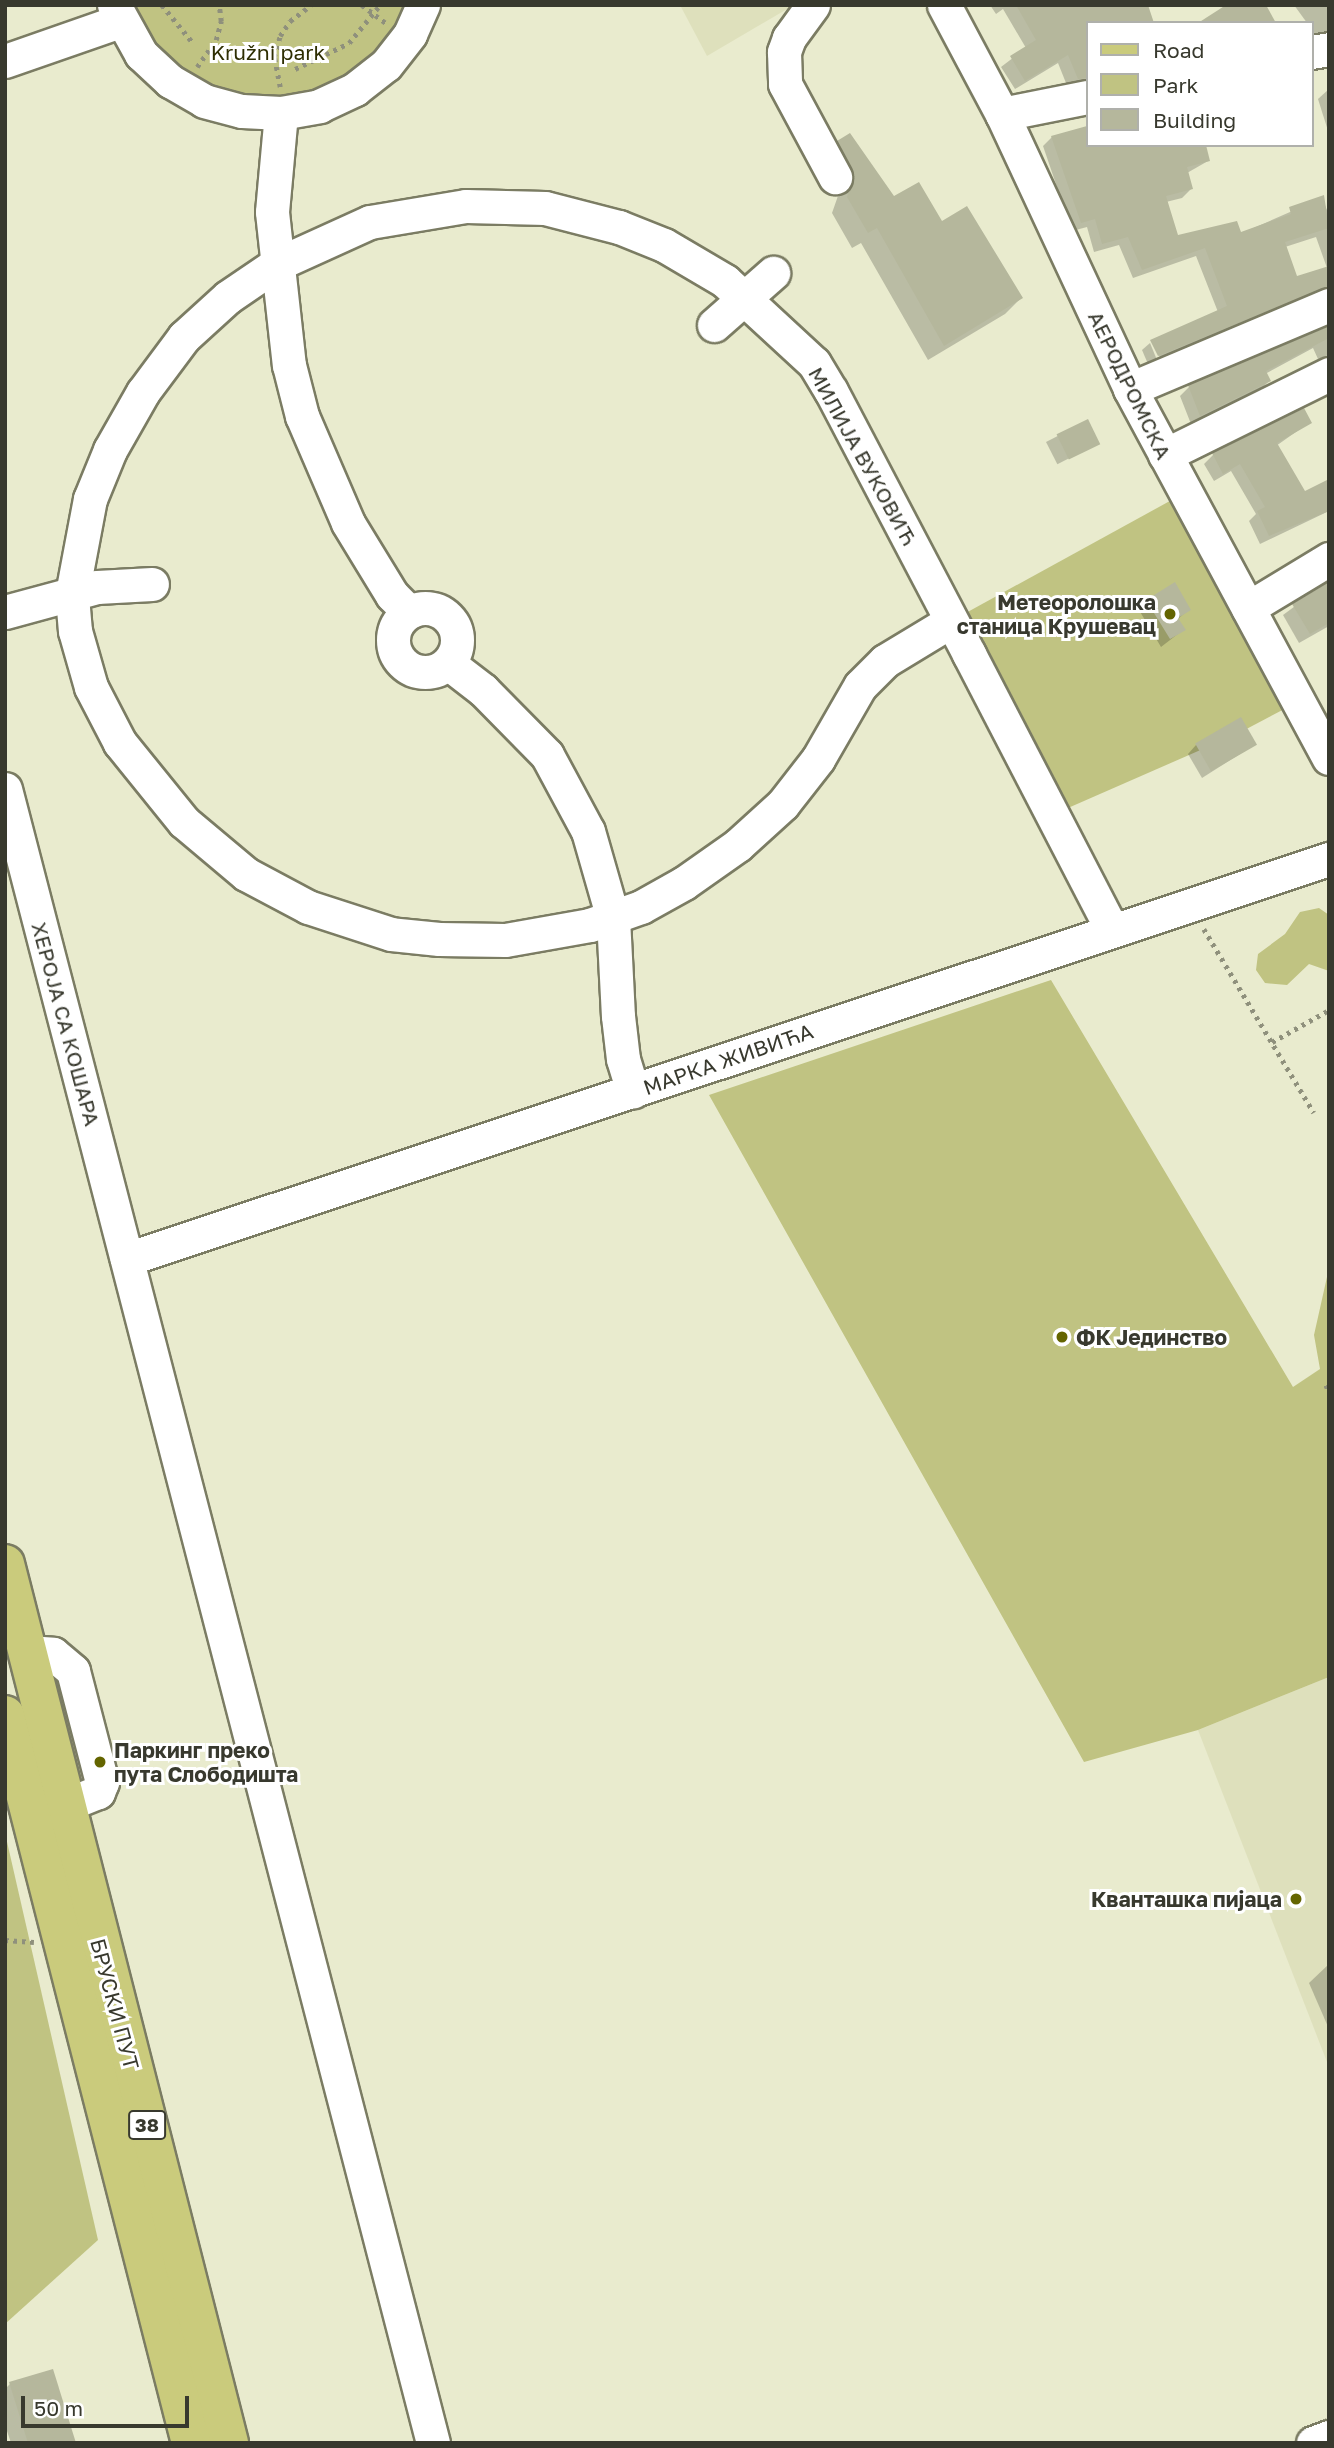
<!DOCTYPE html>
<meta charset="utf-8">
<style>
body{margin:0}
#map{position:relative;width:1334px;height:2448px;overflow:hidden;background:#e9ebce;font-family:"Golos Text",sans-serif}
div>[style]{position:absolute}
.built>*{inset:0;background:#dee0bc}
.green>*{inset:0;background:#c0c382}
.shadow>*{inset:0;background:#0003;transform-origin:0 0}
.building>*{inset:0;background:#b5b79c;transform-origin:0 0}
.path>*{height:4.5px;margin-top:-2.25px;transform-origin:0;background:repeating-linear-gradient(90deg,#8f907c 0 3.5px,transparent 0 8.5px)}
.roads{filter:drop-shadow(2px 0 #7b7c63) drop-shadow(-2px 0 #7b7c63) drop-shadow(0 2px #7b7c63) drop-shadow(0 -2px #7b7c63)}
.minor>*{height:33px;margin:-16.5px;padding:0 16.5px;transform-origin:16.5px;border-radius:16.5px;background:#fff}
.minor>.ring{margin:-16.5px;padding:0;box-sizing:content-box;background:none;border:33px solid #fff;border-radius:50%}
.major>*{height:38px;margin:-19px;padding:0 19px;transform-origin:19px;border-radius:19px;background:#cacb7c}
.dots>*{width:19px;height:19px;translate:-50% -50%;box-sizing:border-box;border:4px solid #fff;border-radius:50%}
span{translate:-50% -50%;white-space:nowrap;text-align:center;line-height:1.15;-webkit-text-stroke:6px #fff;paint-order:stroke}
.shield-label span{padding:2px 5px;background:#fff;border:2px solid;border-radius:5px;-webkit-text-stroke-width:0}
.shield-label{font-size:19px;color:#38392e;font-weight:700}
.park-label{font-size:21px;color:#2e2e02}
.street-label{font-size:21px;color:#38392e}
.poi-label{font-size:21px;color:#38392e;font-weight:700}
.right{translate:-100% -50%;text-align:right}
.left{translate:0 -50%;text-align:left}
.frame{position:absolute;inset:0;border:7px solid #38392e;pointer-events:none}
.legend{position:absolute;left:1086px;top:21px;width:228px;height:126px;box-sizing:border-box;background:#fff;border:2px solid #afb0ab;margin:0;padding:9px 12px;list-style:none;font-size:21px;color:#38392e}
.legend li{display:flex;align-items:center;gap:14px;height:35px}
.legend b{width:35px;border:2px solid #afb0ab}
.scale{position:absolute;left:21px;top:2396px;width:168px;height:32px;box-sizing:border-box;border:4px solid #38392e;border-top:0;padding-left:9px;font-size:21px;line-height:24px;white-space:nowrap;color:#38392e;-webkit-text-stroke:5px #fff;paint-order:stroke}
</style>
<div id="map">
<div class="built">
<div style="clip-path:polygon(680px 5px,794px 5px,707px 56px)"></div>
<div style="clip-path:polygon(1329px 1677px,1329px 2067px,1198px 1730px)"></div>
</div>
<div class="green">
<div style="clip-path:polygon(130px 5px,406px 5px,379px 50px,341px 81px,295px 97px,246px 99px,199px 84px,160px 54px)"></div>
<div style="clip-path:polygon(1199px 485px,1311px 695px,1237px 734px,1068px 808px,964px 614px)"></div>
<div style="clip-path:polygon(1319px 908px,1329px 915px,1329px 971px,1309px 964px,1287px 985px,1265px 983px,1256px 970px,1258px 954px,1285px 934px,1300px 912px)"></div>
<div style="clip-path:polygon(1051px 980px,1293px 1387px,1320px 1369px,1314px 1335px,1329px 1268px,1329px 1677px,1198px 1730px,1084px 1762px,709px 1095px)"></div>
<div style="clip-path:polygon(5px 1833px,98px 2240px,5px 2324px)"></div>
</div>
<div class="shadow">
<div style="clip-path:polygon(990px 5px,1119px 5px,1087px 23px,1087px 81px,1068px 88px,1058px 63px,1015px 89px,1001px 67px,1026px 48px,1003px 9px,996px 14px)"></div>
<div style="clip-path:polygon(1294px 5px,1329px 5px,1329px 41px,1318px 38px)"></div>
<div style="clip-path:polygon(1329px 89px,1329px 134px,1318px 99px)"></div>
<div style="clip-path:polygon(evenodd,1087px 128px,1087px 145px,1208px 161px,1187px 173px,1191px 189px,1182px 198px,1166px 202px,1176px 238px,1240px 234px,1322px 198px,1329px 215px,1329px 297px,1161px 359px,1151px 341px,1218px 312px,1196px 256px,1133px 278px,1119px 245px,1094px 252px,1087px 227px,1072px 231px,1043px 146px,1052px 137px,1087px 128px,1316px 237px,1327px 268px,1296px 279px,1285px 247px,1316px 237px)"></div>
<div style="clip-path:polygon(839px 142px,893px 199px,941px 223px,1021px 298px,1005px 314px,928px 360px,861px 243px,852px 248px,832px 213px,839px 193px,823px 158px)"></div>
<div style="clip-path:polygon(1329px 328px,1329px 355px,1318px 359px,1313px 348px,1265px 374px,1269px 381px,1260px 390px,1191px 424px,1180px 396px,1189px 387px)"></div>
<div style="clip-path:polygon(1150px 343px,1157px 360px,1148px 364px,1142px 350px)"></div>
<div style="clip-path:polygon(1303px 410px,1310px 422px,1276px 446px,1304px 494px,1329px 511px,1260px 544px,1249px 521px,1256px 514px,1231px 471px,1214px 481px,1204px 464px,1213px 455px)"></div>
<div style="left:1087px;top:421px;width:25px;height:46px;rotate:63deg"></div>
<div style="clip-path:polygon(1329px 581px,1329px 626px,1299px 643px,1283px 615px)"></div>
<div style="clip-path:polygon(1147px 601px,1189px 609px,1177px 620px,1183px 630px,1161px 647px,1139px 610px)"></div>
<div style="clip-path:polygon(1196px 745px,1254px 745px,1202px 778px,1188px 754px)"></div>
<div style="clip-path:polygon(1329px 1964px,1329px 2029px,1309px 1983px)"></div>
<div style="clip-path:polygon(10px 2384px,74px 2443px,11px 2443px,5px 2425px,5px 2389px)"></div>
</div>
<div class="building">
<div style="clip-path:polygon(1016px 5px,1148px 5px,1154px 23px,1087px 23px,1087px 78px,1078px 79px,1068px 55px,1025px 81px,1010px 56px,1036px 40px)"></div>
<div style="clip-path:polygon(1226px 5px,1266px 5px,1276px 23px,1198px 23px)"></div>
<div style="clip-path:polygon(1087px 126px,1087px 145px,1206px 145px,1210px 161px,1187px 167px,1193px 189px,1166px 196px,1178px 235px,1237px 221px,1241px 232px,1291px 214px,1289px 207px,1324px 195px,1329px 228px,1285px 242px,1297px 276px,1329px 266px,1329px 286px,1158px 356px,1150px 340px,1227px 306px,1205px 248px,1142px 270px,1128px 237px,1102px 244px,1095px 219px,1081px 223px,1051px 136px)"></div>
<div style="clip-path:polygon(850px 133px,894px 196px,919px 182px,942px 221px,967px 206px,1023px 298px,944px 346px,877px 228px,868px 233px,847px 197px,854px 177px,837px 141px)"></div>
<div style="clip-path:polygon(1329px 326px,1329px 338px,1266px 371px,1271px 381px,1200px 416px,1188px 385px)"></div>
<div style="clip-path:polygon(1304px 408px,1312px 423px,1277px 443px,1305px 491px,1329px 479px,1329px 511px,1269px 536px,1257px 511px,1265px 507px,1240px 464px,1223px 474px,1212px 453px)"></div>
<div style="left:1088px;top:419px;width:28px;height:35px;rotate:64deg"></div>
<div style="clip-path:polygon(1175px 582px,1191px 610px,1178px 618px,1186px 630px,1170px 639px,1146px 600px)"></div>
<div style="clip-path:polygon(1329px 582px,1329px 623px,1310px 634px,1292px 604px)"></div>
<div style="left:1241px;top:717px;width:32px;height:53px;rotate:60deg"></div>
<div style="clip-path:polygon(53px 2369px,76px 2443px,28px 2443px,9px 2382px)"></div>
</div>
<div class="path">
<div style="left:162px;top:5px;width:50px;rotate:50.6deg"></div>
<div style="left:362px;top:5px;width:30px;rotate:37deg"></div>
<div style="left:197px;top:67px;width:33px;rotate:-55deg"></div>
<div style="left:216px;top:40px;width:20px;rotate:-75deg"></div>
<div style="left:221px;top:21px;width:16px;rotate:-97deg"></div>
<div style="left:295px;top:69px;width:60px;rotate:-25.7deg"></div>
<div style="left:349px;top:43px;width:49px;rotate:-50.8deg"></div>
<div style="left:280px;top:87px;width:31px;rotate:-101deg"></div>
<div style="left:274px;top:57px;width:22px;rotate:-74deg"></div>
<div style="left:280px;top:36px;width:18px;rotate:-56deg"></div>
<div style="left:290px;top:21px;width:26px;rotate:-37deg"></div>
<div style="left:1204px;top:929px;width:214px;rotate:59.1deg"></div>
<div style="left:1272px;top:1042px;width:65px;rotate:-29.3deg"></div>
<div style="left:1326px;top:1385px;width:7px;rotate:63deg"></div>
<div style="left:5px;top:1940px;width:29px;rotate:4deg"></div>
</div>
<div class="roads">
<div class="minor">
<div style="left:114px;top:5px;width:56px;rotate:61.1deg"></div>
<div style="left:141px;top:54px;width:40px;rotate:43deg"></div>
<div style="left:170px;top:81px;width:39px;rotate:30deg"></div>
<div style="left:204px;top:101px;width:39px;rotate:15deg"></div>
<div style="left:242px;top:111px;width:39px;rotate:3deg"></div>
<div style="left:281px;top:113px;width:39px;rotate:-10deg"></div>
<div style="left:319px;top:106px;width:40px;rotate:-25deg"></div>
<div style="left:355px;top:89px;width:39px;rotate:-38deg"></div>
<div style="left:386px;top:65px;width:39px;rotate:-52deg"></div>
<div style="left:410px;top:34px;width:32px;rotate:-66deg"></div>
<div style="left:813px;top:5px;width:41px;rotate:126deg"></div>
<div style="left:789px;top:38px;width:15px;rotate:110deg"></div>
<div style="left:784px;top:52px;width:32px;rotate:88deg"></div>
<div style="left:785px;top:84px;width:106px;rotate:61.7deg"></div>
<div style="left:944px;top:5px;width:123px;rotate:62deg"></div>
<div style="left:1002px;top:114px;width:303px;rotate:65deg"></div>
<div style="left:1130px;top:389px;width:419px;rotate:61.7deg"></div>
<div style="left:1311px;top:52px;width:18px;rotate:-9deg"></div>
<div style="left:5px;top:61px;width:122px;rotate:-19.2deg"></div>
<div style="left:281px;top:113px;width:99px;rotate:95.2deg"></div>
<div style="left:272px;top:212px;width:154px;rotate:83.7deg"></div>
<div style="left:289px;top:365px;width:53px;rotate:75.7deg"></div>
<div style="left:302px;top:416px;width:116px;rotate:66.7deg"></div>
<div style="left:348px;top:523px;width:84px;rotate:58.6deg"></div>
<div style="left:392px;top:595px;width:24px;rotate:45deg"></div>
<div style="left:1002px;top:114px;width:87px;rotate:-11.3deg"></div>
<div style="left:714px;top:325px;width:79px;rotate:-41.4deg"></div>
<div style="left:1130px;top:389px;width:216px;rotate:-22.9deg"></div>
<div style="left:1165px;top:455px;width:183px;rotate:-26.3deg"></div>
<div class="ring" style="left:393px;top:608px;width:31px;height:31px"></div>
<div style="left:1248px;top:608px;width:95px;rotate:-31.2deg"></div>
<div style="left:5px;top:612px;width:95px;rotate:-15.2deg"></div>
<div style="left:97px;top:587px;width:55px;rotate:-3.1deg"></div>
<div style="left:951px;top:621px;width:77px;rotate:148.8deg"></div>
<div style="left:885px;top:661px;width:35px;rotate:135deg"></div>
<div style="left:860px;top:686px;width:84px;rotate:119.9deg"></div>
<div style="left:818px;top:759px;width:57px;rotate:127.9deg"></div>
<div style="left:783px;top:804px;width:61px;rotate:137.7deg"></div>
<div style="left:738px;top:845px;width:66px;rotate:144.9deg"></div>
<div style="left:684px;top:883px;width:49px;rotate:150.8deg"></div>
<div style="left:641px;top:907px;width:54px;rotate:160.6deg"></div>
<div style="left:590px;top:925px;width:86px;rotate:170deg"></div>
<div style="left:505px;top:940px;width:66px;rotate:-179.1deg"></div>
<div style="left:439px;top:939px;width:48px;rotate:-174.1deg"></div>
<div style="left:391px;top:934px;width:87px;rotate:-162deg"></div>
<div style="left:308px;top:907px;width:70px;rotate:-152deg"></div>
<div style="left:246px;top:874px;width:81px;rotate:-140deg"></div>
<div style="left:184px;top:822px;width:102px;rotate:-129deg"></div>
<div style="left:120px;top:743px;width:63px;rotate:-117.4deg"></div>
<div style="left:91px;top:687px;width:58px;rotate:-105.9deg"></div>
<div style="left:75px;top:631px;width:37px;rotate:-95deg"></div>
<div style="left:72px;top:594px;width:97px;rotate:-79.3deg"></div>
<div style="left:90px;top:499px;width:53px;rotate:-67.8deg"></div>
<div style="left:110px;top:450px;width:67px;rotate:-60.4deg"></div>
<div style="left:143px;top:392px;width:69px;rotate:-53.3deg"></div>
<div style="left:184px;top:337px;width:59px;rotate:-42.3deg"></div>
<div style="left:228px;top:297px;width:57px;rotate:-34.2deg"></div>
<div style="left:275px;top:265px;width:104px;rotate:-24.4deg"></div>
<div style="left:370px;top:222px;width:97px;rotate:-9.5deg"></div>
<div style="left:466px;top:206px;width:79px;rotate:1.5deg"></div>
<div style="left:545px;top:208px;width:76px;rotate:14.4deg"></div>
<div style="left:619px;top:227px;width:48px;rotate:21.8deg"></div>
<div style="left:664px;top:245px;width:71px;rotate:30.5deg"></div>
<div style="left:725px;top:281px;width:121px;rotate:42.7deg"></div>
<div style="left:814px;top:363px;width:33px;rotate:59deg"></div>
<div style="left:831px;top:391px;width:297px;rotate:62.3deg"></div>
<div style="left:969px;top:654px;width:311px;rotate:62.6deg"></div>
<div style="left:448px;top:663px;width:44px;rotate:37.6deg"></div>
<div style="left:483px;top:690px;width:91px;rotate:45.4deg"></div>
<div style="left:547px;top:755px;width:86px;rotate:61.7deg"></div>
<div style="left:588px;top:831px;width:91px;rotate:74deg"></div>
<div style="left:613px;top:918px;width:98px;rotate:87.1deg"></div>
<div style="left:618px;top:1016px;width:43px;rotate:83.4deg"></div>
<div style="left:623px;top:1059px;width:34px;rotate:73deg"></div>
<div style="left:5px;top:789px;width:1708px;rotate:75.49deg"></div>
<div style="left:127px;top:1259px;width:1267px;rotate:-18.41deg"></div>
<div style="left:27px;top:1652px;width:26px;rotate:4deg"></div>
<div style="left:53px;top:1654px;width:26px;rotate:40deg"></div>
<div style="left:73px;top:1671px;width:115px;rotate:75.4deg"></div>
<div style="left:102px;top:1782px;width:11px;rotate:112deg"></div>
<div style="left:98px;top:1792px;width:59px;rotate:158.2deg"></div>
<div style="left:1313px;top:2443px;width:17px;rotate:-21deg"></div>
</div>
<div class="major">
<div style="left:5px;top:1564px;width:907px;rotate:75.7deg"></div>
<div style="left:5px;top:1715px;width:751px;rotate:75.67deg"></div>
</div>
</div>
<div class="dots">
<div style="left:1170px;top:614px;background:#646500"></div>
<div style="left:1062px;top:1337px;background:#646500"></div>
<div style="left:100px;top:1762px;background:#646500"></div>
<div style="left:1296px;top:1899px;background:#646500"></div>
</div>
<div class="shield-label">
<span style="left:147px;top:2125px">38</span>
</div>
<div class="park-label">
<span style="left:268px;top:52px">Kružni park</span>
</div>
<div class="street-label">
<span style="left:1130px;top:385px;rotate:64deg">АЕРОДРОМСКА</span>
<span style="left:863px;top:456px;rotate:61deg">МИЛИЈА ВУКОВИЋ</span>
<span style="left:66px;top:1024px;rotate:75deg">ХЕРОЈА СА КОШАРА</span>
<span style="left:728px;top:1059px;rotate:-19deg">МАРКА ЖИВИЋА</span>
<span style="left:115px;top:2004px;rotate:75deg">БРУСКИ ПУТ</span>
</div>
<div class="poi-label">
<span class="right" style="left:1156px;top:614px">Метеоролошка<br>станица Крушевац</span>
<span class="left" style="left:1076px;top:1337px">ФК Јединство</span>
<span class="left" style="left:114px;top:1762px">Паркинг преко<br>пута Слободишта</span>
<span class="right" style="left:1282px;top:1899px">Кванташка пијаца</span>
</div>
<div class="frame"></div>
<ul class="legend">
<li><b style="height:9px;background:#cacb7c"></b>Road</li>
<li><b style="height:19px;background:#c0c382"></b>Park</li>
<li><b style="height:19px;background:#b5b79c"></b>Building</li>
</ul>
<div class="scale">50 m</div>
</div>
